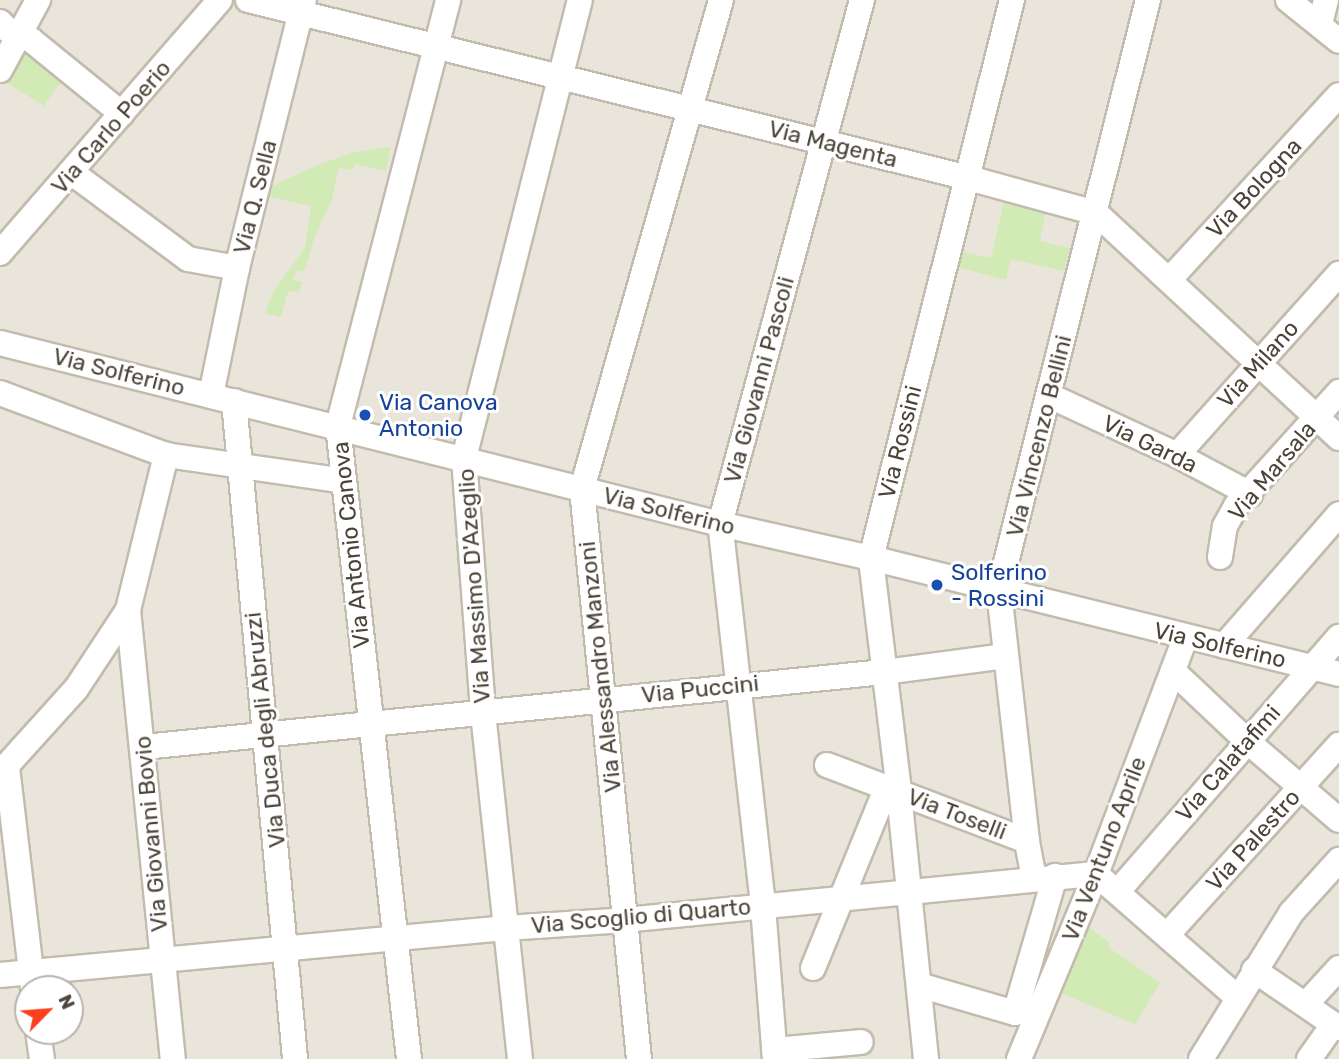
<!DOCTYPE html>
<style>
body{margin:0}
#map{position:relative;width:1339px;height:1059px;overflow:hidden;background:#f6f3ec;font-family:Rubik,sans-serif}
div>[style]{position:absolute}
.residential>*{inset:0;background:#eae5da}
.green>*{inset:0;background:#d2eab5}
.roads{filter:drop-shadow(2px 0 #c2bbae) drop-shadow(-2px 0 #c2bbae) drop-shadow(0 2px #c2bbae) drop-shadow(0 -2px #c2bbae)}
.minor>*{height:24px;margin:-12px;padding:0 12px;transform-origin:12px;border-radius:12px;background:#fff}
.dots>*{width:19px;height:19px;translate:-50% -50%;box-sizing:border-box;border:4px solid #fff;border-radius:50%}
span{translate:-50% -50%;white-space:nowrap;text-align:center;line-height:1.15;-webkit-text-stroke:6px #fff;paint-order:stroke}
.street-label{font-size:23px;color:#4b4439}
.transit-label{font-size:23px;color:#164399}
.left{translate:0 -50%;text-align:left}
.north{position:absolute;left:14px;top:975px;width:70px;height:70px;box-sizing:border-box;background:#fff;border:2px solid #b7b4b0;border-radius:50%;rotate:65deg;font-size:19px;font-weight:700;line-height:28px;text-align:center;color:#4b4439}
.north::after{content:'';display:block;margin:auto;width:24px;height:32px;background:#fc3f1d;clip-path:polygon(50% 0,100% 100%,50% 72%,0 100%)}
</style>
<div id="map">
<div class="residential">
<div style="clip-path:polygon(evenodd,0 0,1339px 0,1339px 1059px,0 1059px,0 0,28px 989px,70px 989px,70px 1031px,28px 1031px,28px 989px)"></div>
</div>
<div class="green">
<div style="clip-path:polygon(24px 46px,63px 79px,44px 106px,4px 81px)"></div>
<div style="clip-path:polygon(391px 147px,386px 171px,355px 164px,353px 170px,339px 168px,331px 202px,315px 236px,304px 272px,297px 270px,293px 280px,302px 282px,299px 292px,288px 291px,281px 317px,265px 313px,272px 294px,305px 247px,311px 206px,267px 196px,270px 187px,320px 164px,355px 152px)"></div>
<div style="clip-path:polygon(1004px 202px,1046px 211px,1040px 241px,1070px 248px,1064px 271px,1011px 259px,1006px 280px,953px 266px,958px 251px,991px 258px)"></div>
<div style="clip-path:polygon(1084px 924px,1110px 943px,1108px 947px,1160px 983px,1135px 1024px,1058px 992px)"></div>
</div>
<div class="roads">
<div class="minor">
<div style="left:248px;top:0;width:739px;rotate:13.87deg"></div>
<div style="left:965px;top:177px;width:136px;rotate:15.4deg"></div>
<div style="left:1096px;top:213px;width:331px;rotate:42.8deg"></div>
<div style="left:1288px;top:0;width:65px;rotate:38.8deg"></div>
<div style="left:1322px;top:16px;width:16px;rotate:-76deg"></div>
<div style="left:0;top:22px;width:11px;rotate:45deg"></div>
<div style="left:8px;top:30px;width:25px;rotate:23deg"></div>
<div style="left:31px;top:40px;width:117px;rotate:39.1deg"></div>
<div style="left:0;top:70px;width:80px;rotate:-61.5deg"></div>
<div style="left:71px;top:172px;width:146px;rotate:36.6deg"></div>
<div style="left:188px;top:259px;width:50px;rotate:10.4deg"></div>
<div style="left:0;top:253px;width:335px;rotate:-49deg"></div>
<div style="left:1169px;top:280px;width:251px;rotate:-47.4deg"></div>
<div style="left:0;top:343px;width:742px;rotate:14.11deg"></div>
<div style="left:720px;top:524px;width:155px;rotate:12.7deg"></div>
<div style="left:871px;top:558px;width:482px;rotate:13.9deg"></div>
<div style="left:0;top:393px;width:177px;rotate:20.5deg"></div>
<div style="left:166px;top:455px;width:180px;rotate:8.3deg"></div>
<div style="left:211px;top:395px;width:130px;rotate:-78.4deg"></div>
<div style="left:237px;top:268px;width:276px;rotate:-76deg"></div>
<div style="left:1050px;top:396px;width:140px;rotate:24.9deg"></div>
<div style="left:1177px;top:455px;width:83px;rotate:28.1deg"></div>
<div style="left:234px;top:401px;width:661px;rotate:84.7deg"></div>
<div style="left:1177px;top:455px;width:243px;rotate:-48.2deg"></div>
<div style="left:1220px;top:557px;width:31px;rotate:-81deg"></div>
<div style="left:1225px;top:526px;width:23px;rotate:-61deg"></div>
<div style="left:1236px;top:506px;width:154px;rotate:-47.9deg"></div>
<div style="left:128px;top:610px;width:451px;rotate:84.3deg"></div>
<div style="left:1224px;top:646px;width:175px;rotate:-48.9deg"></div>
<div style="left:1173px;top:671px;width:102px;rotate:43.4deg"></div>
<div style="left:1247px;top:741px;width:121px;rotate:40.7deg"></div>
<div style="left:144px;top:747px;width:744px;rotate:-5.79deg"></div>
<div style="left:884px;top:672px;width:122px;rotate:-7.5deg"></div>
<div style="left:827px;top:765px;width:214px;rotate:20.8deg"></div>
<div style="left:7px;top:767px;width:224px;rotate:83.3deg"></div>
<div style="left:0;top:773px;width:113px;rotate:-47.9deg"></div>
<div style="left:76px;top:689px;width:95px;rotate:-56.6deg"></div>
<div style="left:128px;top:610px;width:160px;rotate:-76.2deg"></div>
<div style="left:1034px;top:878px;width:38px;rotate:-101deg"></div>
<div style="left:1027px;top:841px;width:253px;rotate:-96.4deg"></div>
<div style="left:999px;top:590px;width:609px;rotate:-75.83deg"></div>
<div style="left:1118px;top:891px;width:337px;rotate:-49deg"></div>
<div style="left:1168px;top:934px;width:255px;rotate:-47.9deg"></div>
<div style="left:813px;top:968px;width:196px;rotate:-67.8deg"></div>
<div style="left:1254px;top:970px;width:103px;rotate:34.3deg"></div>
<div style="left:0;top:975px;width:508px;rotate:-5.31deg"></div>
<div style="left:506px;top:928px;width:119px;rotate:-3.8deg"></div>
<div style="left:625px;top:920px;width:473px;rotate:-5.6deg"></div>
<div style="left:1096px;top:874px;width:187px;rotate:41.1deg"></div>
<div style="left:919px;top:985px;width:100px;rotate:16.3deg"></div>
<div style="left:1015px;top:1013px;width:143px;rotate:-73.7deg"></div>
<div style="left:1306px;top:1004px;width:49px;rotate:-47.5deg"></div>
<div style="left:38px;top:1031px;width:28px;rotate:82deg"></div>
<div style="left:774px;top:1050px;width:87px;rotate:-5.3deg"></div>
<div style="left:409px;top:1059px;width:637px;rotate:-96.4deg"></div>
<div style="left:338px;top:426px;width:440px;rotate:-75.5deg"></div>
<div style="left:520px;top:1059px;width:350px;rotate:-96.1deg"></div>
<div style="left:483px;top:711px;width:254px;rotate:-94.3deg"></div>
<div style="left:464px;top:458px;width:472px;rotate:-75.8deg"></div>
<div style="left:639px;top:1059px;width:573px;rotate:-95.71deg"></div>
<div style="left:582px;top:489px;width:508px;rotate:-74.13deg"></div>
<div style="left:775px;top:1059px;width:154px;rotate:-94.5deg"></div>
<div style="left:763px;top:905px;width:383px;rotate:-96.4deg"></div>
<div style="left:720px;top:524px;width:543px;rotate:-74.84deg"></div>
<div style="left:926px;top:1059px;width:269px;rotate:-95.8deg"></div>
<div style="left:899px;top:791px;width:235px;rotate:-96.9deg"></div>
<div style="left:871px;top:558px;width:576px;rotate:-75.82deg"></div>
<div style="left:1019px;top:1059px;width:200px;rotate:-67.4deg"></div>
<div style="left:1096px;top:874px;width:252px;rotate:-69.3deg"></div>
<div style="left:1201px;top:1059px;width:172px;rotate:-58.3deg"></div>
<div style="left:1291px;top:913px;width:72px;rotate:-47.8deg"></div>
<div style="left:1309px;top:1059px;width:42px;rotate:-54.8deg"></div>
</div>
</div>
<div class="dots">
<div style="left:365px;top:415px;background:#1a4fb4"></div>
<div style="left:937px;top:585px;background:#1a4fb4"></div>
</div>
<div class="street-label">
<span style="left:111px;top:127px;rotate:-49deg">Via Carlo Poerio</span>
<span style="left:833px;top:144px;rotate:14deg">Via Magenta</span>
<span style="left:1254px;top:188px;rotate:-47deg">Via Bologna</span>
<span style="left:255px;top:197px;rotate:-76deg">Via Q. Sella</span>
<span style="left:1258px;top:364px;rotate:-48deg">Via Milano</span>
<span style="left:119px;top:372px;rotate:14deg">Via Solferino</span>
<span style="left:759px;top:380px;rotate:-75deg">Via Giovanni Pascoli</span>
<span style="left:1039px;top:436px;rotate:-76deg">Via Vincenzo Bellini</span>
<span style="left:900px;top:442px;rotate:-76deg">Via Rossini</span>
<span style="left:1150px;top:444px;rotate:26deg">Via Garda</span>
<span style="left:1272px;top:471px;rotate:-50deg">Via Marsala</span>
<span style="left:669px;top:511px;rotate:14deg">Via Solferino</span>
<span style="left:351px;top:545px;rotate:-96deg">Via Antonio Canova</span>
<span style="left:474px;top:586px;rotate:-94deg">Via Massimo D'Azeglio</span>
<span style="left:1220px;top:645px;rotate:13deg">Via Solferino</span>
<span style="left:600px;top:667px;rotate:-96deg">Via Alessandro Manzoni</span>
<span style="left:700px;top:689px;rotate:-6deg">Via Puccini</span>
<span style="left:265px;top:730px;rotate:-96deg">Via Duca degli Abruzzi</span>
<span style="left:1228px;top:763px;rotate:-49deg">Via Calatafimi</span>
<span style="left:957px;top:814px;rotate:21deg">Via Toselli</span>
<span style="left:151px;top:834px;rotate:-95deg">Via Giovanni Bovio</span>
<span style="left:1253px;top:840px;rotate:-48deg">Via Palestro</span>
<span style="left:1104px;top:849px;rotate:-69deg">Via Ventuno Aprile</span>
<span style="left:641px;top:916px;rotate:-5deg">Via Scoglio di Quarto</span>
</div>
<div class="transit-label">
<span class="left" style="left:379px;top:415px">Via Canova<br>Antonio</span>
<span class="left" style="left:951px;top:585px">Solferino<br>- Rossini</span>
</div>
<div class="north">N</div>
</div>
